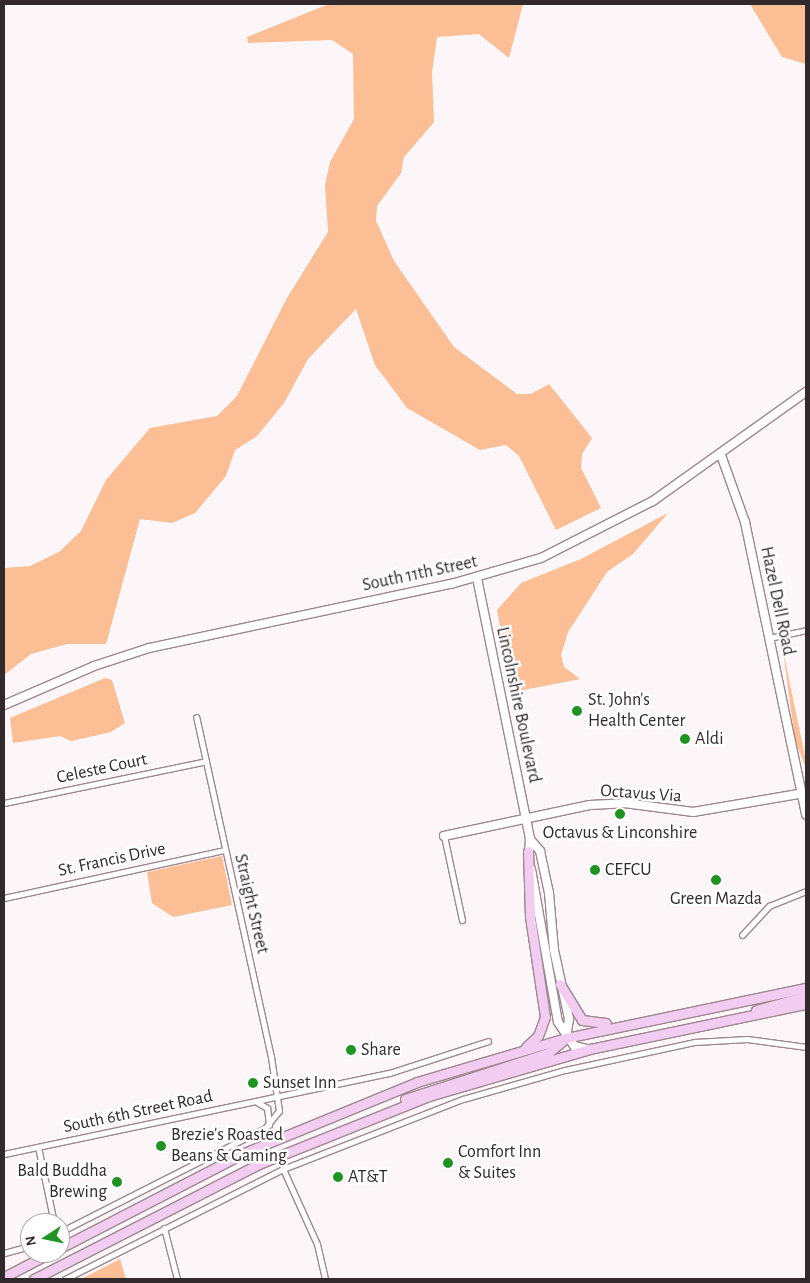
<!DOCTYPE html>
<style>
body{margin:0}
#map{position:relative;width:810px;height:1283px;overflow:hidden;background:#fcf6f8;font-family:"Alegreya Sans",sans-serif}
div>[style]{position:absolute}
.green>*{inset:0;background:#fcbe94}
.roads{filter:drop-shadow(1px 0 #9e878e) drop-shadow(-1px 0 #9e878e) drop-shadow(0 1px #9e878e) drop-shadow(0 -1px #9e878e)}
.street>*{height:5px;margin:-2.5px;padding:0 2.5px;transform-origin:2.5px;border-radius:2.5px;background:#fff}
.secondary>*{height:8px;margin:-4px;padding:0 4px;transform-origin:4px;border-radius:4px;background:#fff}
.primary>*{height:9px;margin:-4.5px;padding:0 4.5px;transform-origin:4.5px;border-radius:4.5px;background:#f3ccf2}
.dots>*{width:14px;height:14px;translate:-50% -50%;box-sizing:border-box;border:2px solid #fff;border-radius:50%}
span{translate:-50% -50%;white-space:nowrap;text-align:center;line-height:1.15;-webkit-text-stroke:5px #fff;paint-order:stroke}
.street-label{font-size:18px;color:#32292c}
.poi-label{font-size:18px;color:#32292c}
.left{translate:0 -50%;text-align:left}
.right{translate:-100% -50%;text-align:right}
.frame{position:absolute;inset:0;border:5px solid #32292c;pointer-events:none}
.north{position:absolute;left:20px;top:1213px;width:50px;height:50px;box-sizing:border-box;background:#fff;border:1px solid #ada9ab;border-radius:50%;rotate:259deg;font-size:14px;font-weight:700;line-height:20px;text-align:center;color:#32292c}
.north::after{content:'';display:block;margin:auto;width:18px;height:22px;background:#1f9423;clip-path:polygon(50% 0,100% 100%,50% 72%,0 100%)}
</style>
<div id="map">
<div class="green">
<div style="clip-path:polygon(329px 4px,523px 4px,509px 58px,479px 34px,437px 37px,432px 72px,434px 122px,404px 157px,401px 173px,377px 206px,376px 221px,394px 261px,454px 347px,517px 394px,531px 394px,549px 384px,592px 438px,582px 454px,581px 468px,601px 508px,556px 530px,519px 456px,506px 445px,480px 450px,407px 408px,375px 365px,356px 309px,308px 359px,284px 403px,257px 436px,235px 450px,226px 476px,195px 513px,172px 523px,140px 519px,106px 644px,67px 644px,31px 654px,4px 675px,4px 568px,30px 566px,59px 552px,81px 531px,106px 480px,150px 428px,217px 416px,237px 396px,287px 298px,328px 232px,325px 185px,330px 162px,354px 119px,353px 54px,332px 40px,248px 43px,247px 37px)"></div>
<div style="clip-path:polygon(750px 4px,806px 4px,806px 64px,782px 57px)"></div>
<div style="clip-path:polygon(668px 513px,633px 554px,607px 572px,568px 632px,561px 655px,564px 667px,580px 679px,513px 692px,497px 610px,521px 583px,581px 559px)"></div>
<div style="clip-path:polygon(783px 650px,806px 761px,806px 768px,795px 740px)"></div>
<div style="clip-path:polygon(105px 678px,112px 680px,125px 723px,111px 732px,71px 741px,60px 736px,13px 743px,10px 718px)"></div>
<div style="clip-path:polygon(222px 856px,232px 905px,173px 917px,152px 903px,147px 872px)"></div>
<div style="clip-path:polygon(120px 1259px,126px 1279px,81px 1279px)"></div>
</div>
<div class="roads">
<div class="street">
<div style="left:769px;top:638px;width:38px;rotate:-12deg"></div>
<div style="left:4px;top:803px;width:206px;rotate:-11.7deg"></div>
<div style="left:444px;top:836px;width:86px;rotate:77.9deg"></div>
<div style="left:4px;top:898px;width:226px;rotate:-12.3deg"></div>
<div style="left:742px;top:935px;width:40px;rotate:-47deg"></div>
<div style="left:769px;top:906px;width:40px;rotate:-22deg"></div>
<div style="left:257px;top:1102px;width:12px;rotate:31deg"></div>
<div style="left:267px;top:1108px;width:17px;rotate:83deg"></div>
<div style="left:38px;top:1147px;width:78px;rotate:78.1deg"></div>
<div style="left:4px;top:1154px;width:393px;rotate:-11.9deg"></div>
<div style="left:389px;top:1073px;width:104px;rotate:-17.9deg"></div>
<div style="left:283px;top:1169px;width:82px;rotate:65.6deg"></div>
<div style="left:317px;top:1244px;width:36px;rotate:77deg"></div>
<div style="left:164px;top:1228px;width:53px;rotate:75.7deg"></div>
<div style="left:60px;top:1232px;width:230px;rotate:-26.9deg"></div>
<div style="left:265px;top:1128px;width:22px;rotate:-51deg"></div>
<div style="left:279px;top:1111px;width:55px;rotate:-98.4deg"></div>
<div style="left:271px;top:1057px;width:348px;rotate:-102.4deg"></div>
<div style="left:4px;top:1253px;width:27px;rotate:-15deg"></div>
<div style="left:65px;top:1279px;width:244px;rotate:-26.8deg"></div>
<div style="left:283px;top:1169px;width:193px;rotate:-21.3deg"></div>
<div style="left:463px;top:1099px;width:106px;rotate:-15.9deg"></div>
<div style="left:565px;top:1070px;width:133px;rotate:-12.2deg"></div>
<div style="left:695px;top:1042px;width:52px;rotate:-3.3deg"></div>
<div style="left:747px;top:1039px;width:60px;rotate:7.7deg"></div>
</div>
<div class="secondary">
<div style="left:721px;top:455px;width:71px;rotate:70.3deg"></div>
<div style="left:745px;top:522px;width:299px;rotate:78.2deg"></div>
<div style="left:477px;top:578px;width:266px;rotate:78.5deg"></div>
<div style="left:530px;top:839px;width:16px;rotate:94deg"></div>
<div style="left:4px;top:705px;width:98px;rotate:-23.4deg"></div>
<div style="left:94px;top:666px;width:58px;rotate:-18.1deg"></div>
<div style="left:149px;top:648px;width:309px;rotate:-12deg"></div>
<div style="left:451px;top:584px;width:94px;rotate:-16.1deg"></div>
<div style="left:541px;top:558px;width:126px;rotate:-27deg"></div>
<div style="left:653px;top:501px;width:188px;rotate:-35.5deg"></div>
<div style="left:444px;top:836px;width:149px;rotate:-12deg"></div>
<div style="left:590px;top:805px;width:34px;rotate:-3deg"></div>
<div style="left:624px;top:803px;width:70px;rotate:7.4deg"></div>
<div style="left:693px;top:812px;width:113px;rotate:-9.7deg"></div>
<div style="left:530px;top:839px;width:16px;rotate:50deg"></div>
<div style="left:540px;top:851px;width:43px;rotate:77.9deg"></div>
<div style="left:549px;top:893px;width:57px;rotate:85deg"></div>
<div style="left:554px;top:950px;width:71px;rotate:77.7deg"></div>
<div style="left:569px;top:1019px;width:19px;rotate:99deg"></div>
<div style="left:531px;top:869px;width:155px;rotate:80deg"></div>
<div style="left:558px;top:1022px;width:29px;rotate:56deg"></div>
<div style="left:574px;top:1046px;width:13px;rotate:13deg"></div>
</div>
<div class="primary">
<div style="left:560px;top:984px;width:42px;rotate:58.6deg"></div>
<div style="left:582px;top:1020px;width:24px;rotate:7deg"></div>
<div style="left:756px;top:1010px;width:52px;rotate:-15.6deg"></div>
<div style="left:526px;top:1047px;width:16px;rotate:-43deg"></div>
<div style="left:538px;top:1036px;width:20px;rotate:-70deg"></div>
<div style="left:545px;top:1017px;width:101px;rotate:-98.5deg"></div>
<div style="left:530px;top:917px;width:66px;rotate:-91.7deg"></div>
<div style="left:405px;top:1099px;width:150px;rotate:-17.8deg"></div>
<div style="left:548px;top:1053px;width:23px;rotate:-40deg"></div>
<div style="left:60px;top:1248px;width:207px;rotate:-27.3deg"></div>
<div style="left:244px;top:1153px;width:187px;rotate:-22.3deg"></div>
<div style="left:417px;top:1082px;width:155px;rotate:-16.5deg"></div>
<div style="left:566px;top:1038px;width:245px;rotate:-11.8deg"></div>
<div style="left:4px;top:1277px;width:52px;rotate:-27.6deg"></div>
<div style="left:34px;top:1279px;width:253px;rotate:-27.1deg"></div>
<div style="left:259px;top:1164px;width:183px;rotate:-21.8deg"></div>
<div style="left:429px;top:1096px;width:168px;rotate:-16.3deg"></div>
<div style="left:590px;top:1049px;width:221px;rotate:-11.8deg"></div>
</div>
</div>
<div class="dots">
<div style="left:577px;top:711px;background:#1f9423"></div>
<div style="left:685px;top:739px;background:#1f9423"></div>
<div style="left:620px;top:814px;background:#1f9423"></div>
<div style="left:595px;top:870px;background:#1f9423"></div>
<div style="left:716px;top:880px;background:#1f9423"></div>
<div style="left:351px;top:1050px;background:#1f9423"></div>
<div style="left:253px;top:1083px;background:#1f9423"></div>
<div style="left:161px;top:1146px;background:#1f9423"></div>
<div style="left:448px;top:1163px;background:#1f9423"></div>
<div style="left:338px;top:1177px;background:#1f9423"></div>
<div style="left:117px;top:1182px;background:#1f9423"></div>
</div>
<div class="street-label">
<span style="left:420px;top:574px;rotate:-12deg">South 11th Street</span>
<span style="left:777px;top:601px;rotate:78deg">Hazel Dell Road</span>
<span style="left:518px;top:705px;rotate:78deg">Lincolnshire Boulevard</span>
<span style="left:102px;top:769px;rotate:-12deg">Celeste Court</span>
<span style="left:641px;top:794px;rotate:4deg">Octavus Via</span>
<span style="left:112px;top:860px;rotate:-12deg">St. Francis Drive</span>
<span style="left:251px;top:904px;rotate:77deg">Straight Street</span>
<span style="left:138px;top:1112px;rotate:-12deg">South 6th Street Road</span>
</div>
<div class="poi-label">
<span class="left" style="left:588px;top:711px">St. John's<br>Health Center</span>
<span class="left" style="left:695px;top:739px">Aldi</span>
<span style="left:620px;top:833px">Octavus &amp; Linconshire</span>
<span class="left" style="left:605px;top:870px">CEFCU</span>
<span style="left:716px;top:899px">Green Mazda</span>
<span class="left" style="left:361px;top:1050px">Share</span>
<span class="left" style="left:263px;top:1083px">Sunset Inn</span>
<span class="left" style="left:171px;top:1146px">Brezie's Roasted<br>Beans &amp; Gaming</span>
<span class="left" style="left:458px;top:1163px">Comfort Inn<br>&amp; Suites</span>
<span class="right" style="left:107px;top:1182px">Bald Buddha<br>Brewing</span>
<span class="left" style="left:348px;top:1177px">AT&amp;T</span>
</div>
<div class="frame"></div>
<div class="north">N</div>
</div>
